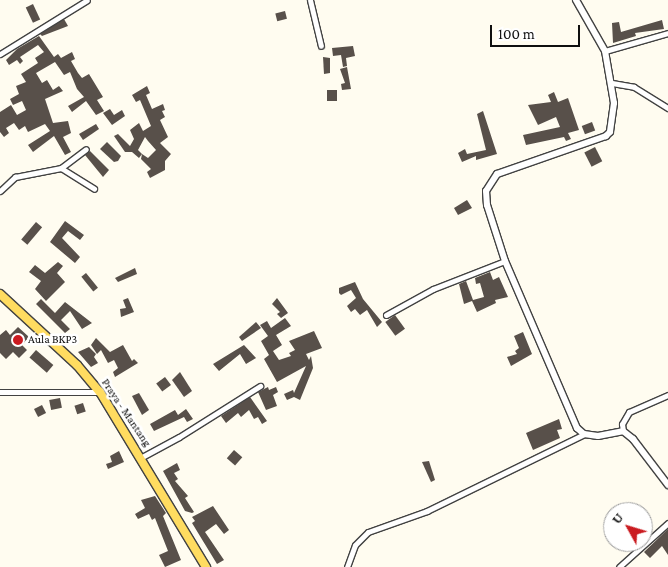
<!DOCTYPE html>
<style>
body{margin:0}
#map{position:relative;width:668px;height:567px;overflow:hidden;background:#fffcf0;font-family:"Crimson Pro",serif}
div>[style]{position:absolute}
.building>*{inset:0;background:#58504a;transform-origin:0 0}
.roads{filter:drop-shadow(1px 0 #424242) drop-shadow(-1px 0 #424242) drop-shadow(0 1px #424242) drop-shadow(0 -1px #424242)}
.minor>*{height:5px;margin:-2.5px;padding:0 2.5px;transform-origin:2.5px;border-radius:2.5px;background:#fff}
.tertiary>*{height:6px;margin:-3px;padding:0 3px;transform-origin:3px;border-radius:3px;background:#fff}
.primary>*{height:8px;margin:-4px;padding:0 4px;transform-origin:4px;border-radius:4px;background:#ffdc60}
.dots>*{width:14px;height:14px;translate:-50% -50%;box-sizing:border-box;border:2px solid #fff;border-radius:50%}
span{translate:-50% -50%;white-space:nowrap;text-align:center;line-height:1.15;-webkit-text-stroke:5px #fff;paint-order:stroke}
.poi-label{font-size:12px;color:#0f0f0f}
.left{translate:0 -50%;text-align:left}
.street-label{font-size:12px;color:#0f0f0f}
.north{position:absolute;left:603px;top:502px;width:50px;height:50px;box-sizing:border-box;background:#fff;border:1px solid #9f9f9f;border-radius:50%;rotate:309deg;font-size:14px;font-weight:700;line-height:20px;text-align:center;color:#0f0f0f}
.north::after{content:'';display:block;margin:auto;width:18px;height:22px;background:#ca1b20;clip-path:polygon(50% 0,100% 100%,50% 72%,0 100%)}
.scale{position:absolute;left:490px;top:25px;width:90px;height:22px;box-sizing:border-box;border:2px solid #0f0f0f;border-top:0;padding-left:6px;font-size:15px;line-height:18px;white-space:nowrap;color:#0f0f0f;-webkit-text-stroke:4px #fff;paint-order:stroke}
</style>
<div id="map">
<div class="building">
<div style="left:33px;top:4px;width:17px;height:8px;rotate:65deg"></div>
<div style="left:285px;top:11px;width:8px;height:10px;rotate:76deg"></div>
<div style="clip-path:polygon(64px 19px,68px 26px,42px 36px,40px 34px)"></div>
<div style="clip-path:polygon(662px 20px,664px 29px,635px 33px,636px 36px,613px 43px,612px 23px,619px 22px,621px 32px)"></div>
<div style="clip-path:polygon(39px 36px,54px 57px,58px 54px,61px 58px,72px 52px,75px 59px,71px 61px,78px 73px,82px 78px,89px 74px,103px 97px,97px 100px,104px 111px,96px 115px,86px 101px,72px 112px,68px 106px,84px 97px,77px 89px,70px 72px,64px 75px,55px 62px,36px 73px,42px 83px,47px 80px,53px 90px,59px 86px,63px 91px,45px 99px,53px 123px,68px 121px,71px 133px,63px 137px,71px 152px,65px 155px,54px 136px,33px 152px,28px 145px,50px 131px,45px 124px,28px 132px,25px 126px,19px 130px,14px 123px,6px 128px,9px 133px,4px 137px,0 132px,0 112px,11px 105px,17px 115px,26px 110px,22px 101px,13px 105px,10px 99px,19px 94px,16px 86px,26px 82px,21px 74px,38px 63px,35px 58px,44px 52px,38px 45px,20px 57px,23px 61px,20px 64px,17px 60px,9px 65px,6px 60px,17px 49px)"></div>
<div style="clip-path:polygon(353px 46px,355px 56px,346px 58px,347px 66px,343px 67px,341px 55px,333px 56px,332px 48px)"></div>
<div style="clip-path:polygon(323px 57px,330px 58px,330px 73px,324px 74px)"></div>
<div style="clip-path:polygon(347px 67px,351px 89px,342px 90px,341px 84px,345px 83px,340px 69px)"></div>
<div style="clip-path:polygon(147px 86px,150px 93px,146px 95px,152px 109px,163px 104px,165px 110px,162px 111px,165px 117px,160px 120px,168px 137px,160px 143px,171px 154px,165px 161px,165px 170px,150px 178px,147px 172px,151px 169px,141px 159px,142px 154px,148px 158px,156px 150px,148px 141px,145px 137px,138px 150px,142px 154px,139px 158px,132px 152px,125px 152px,114px 136px,118px 134px,130px 146px,134px 139px,130px 130px,139px 123px,143px 131px,151px 126px,140px 100px,136px 102px,132px 95px)"></div>
<div style="left:327px;top:90px;width:10px;height:11px"></div>
<div style="clip-path:polygon(554px 92px,558px 102px,568px 98px,579px 130px,568px 133px,571px 139px,566px 141px,564px 137px,526px 145px,523px 135px,560px 127px,556px 117px,538px 125px,528px 105px,551px 102px,548px 95px)"></div>
<div style="clip-path:polygon(110px 109px,114px 115px,122px 110px,125px 116px,112px 125px,103px 113px)"></div>
<div style="clip-path:polygon(483px 111px,497px 154px,476px 160px,476px 156px,462px 162px,458px 153px,465px 149px,467px 154px,486px 150px,477px 114px)"></div>
<div style="left:592px;top:122px;width:9px;height:11px;rotate:69deg"></div>
<div style="clip-path:polygon(96px 124px,99px 129px,83px 140px,79px 134px)"></div>
<div style="clip-path:polygon(107px 142px,121px 156px,118px 161px,114px 162px,100px 149px)"></div>
<div style="left:595px;top:147px;width:16px;height:12px;rotate:63deg"></div>
<div style="clip-path:polygon(90px 151px,109px 170px,103px 177px,85px 155px)"></div>
<div style="clip-path:polygon(467px 200px,472px 208px,458px 215px,454px 208px)"></div>
<div style="clip-path:polygon(65px 221px,84px 235px,80px 240px,68px 231px,62px 238px,80px 257px,75px 263px,50px 242px)"></div>
<div style="left:36px;top:222px;width:8px;height:23px;rotate:40deg"></div>
<div style="clip-path:polygon(58px 262px,63px 266px,57px 273px,65px 282px,46px 301px,35px 289px,41px 281px,29px 272px,35px 265px,45px 273px)"></div>
<div style="clip-path:polygon(135px 268px,137px 274px,118px 282px,115px 278px)"></div>
<div style="clip-path:polygon(490px 272px,493px 280px,499px 277px,508px 297px,495px 300px,496px 303px,477px 312px,472px 301px,464px 304px,459px 284px,466px 281px,473px 300px,484px 297px,480px 283px,476px 284px,475px 278px)"></div>
<div style="left:86px;top:273px;width:19px;height:6px;rotate:51deg"></div>
<div style="clip-path:polygon(355px 282px,363px 299px,382px 322px,377px 327px,367px 310px,360px 315px,355px 309px,351px 312px,347px 306px,356px 298px,351px 290px,341px 295px,339px 293px,339px 288px)"></div>
<div style="clip-path:polygon(128px 298px,134px 312px,121px 317px,120px 309px,126px 308px,123px 300px)"></div>
<div style="clip-path:polygon(277px 298px,288px 313px,281px 318px,277px 314px,280px 312px,272px 304px)"></div>
<div style="clip-path:polygon(41px 299px,55px 313px,65px 302px,92px 323px,82px 329px,70px 311px,61px 320px,70px 329px,65px 333px,36px 304px)"></div>
<div style="left:395px;top:315px;width:17px;height:12px;rotate:54deg"></div>
<div style="clip-path:polygon(285px 318px,291px 326px,276px 335px,282px 345px,273px 351px,279px 360px,291px 356px,289px 353px,295px 350px,289px 341px,314px 331px,322px 348px,306px 354px,309px 360px,311px 356px,313px 368px,300px 400px,294px 397px,287px 400px,284px 394px,293px 390px,294px 393px,306px 366px,277px 382px,264px 359px,269px 355px,261px 341px,268px 336px,260px 325px,267px 321px,271px 328px)"></div>
<div style="clip-path:polygon(256px 322px,261px 328px,242px 341px,239px 337px)"></div>
<div style="clip-path:polygon(18px 327px,29px 337px,22px 345px,27px 350px,19px 358px,13px 352px,6px 359px,0 353px,0 335px,6px 330px,10px 335px)"></div>
<div style="clip-path:polygon(523px 332px,532px 354px,511px 366px,507px 357px,517px 354px,515px 351px,519px 348px,514px 336px)"></div>
<div style="clip-path:polygon(96px 338px,110px 352px,123px 345px,132px 361px,134px 359px,138px 363px,115px 377px,113px 372px,118px 368px,114px 360px,108px 363px,101px 350px,97px 354px,91px 345px)"></div>
<div style="clip-path:polygon(244px 345px,256px 358px,246px 364px,240px 354px,219px 371px,213px 364px)"></div>
<div style="clip-path:polygon(89px 347px,96px 354px,94px 357px,98px 363px,91px 367px,78px 352px)"></div>
<div style="left:36px;top:350px;width:23px;height:10px;rotate:41deg"></div>
<div style="clip-path:polygon(180px 372px,192px 391px,184px 397px,172px 380px)"></div>
<div style="left:165px;top:377px;width:10px;height:11px;rotate:53deg"></div>
<div style="clip-path:polygon(268px 387px,269px 390px,276px 387px,278px 392px,273px 395px,277px 406px,266px 410px,258px 392px)"></div>
<div style="clip-path:polygon(139px 393px,149px 410px,142px 415px,132px 396px)"></div>
<div style="clip-path:polygon(250px 397px,267px 421px,262px 424px,258px 417px,254px 419px,249px 410px,241px 417px,238px 413px,226px 423px,221px 416px)"></div>
<div style="left:60px;top:398px;width:10px;height:11px;rotate:79deg"></div>
<div style="left:83px;top:403px;width:9px;height:9px;rotate:72deg"></div>
<div style="left:42px;top:405px;width:9px;height:9px;rotate:63deg"></div>
<div style="clip-path:polygon(186px 409px,193px 419px,187px 422px,184px 417px,154px 431px,150px 424px,175px 410px,178px 415px)"></div>
<div style="clip-path:polygon(559px 419px,562px 429px,557px 430px,560px 438px,533px 450px,526px 433px)"></div>
<div style="left:234px;top:450px;width:11px;height:11px;rotate:41deg"></div>
<div style="clip-path:polygon(119px 451px,124px 462px,108px 469px,106px 464px,112px 462px,110px 456px)"></div>
<div style="clip-path:polygon(429px 461px,435px 480px,431px 482px,422px 462px)"></div>
<div style="clip-path:polygon(177px 463px,180px 470px,174px 473px,178px 479px,175px 481px,188px 496px,185px 498px,194px 512px,192px 513px,185px 511px,163px 471px)"></div>
<div style="clip-path:polygon(155px 496px,166px 513px,163px 516px,181px 560px,165px 567px,159px 555px,168px 551px,155px 518px,152px 520px,149px 514px,138px 519px,135px 514px,145px 508px,141px 500px)"></div>
<div style="clip-path:polygon(213px 506px,229px 530px,224px 534px,216px 524px,205px 532px,224px 560px,217px 564px,192px 523px,195px 521px,192px 517px)"></div>
<div style="clip-path:polygon(668px 529px,668px 555px,662px 546px,650px 558px,644px 552px)"></div>
</div>
<div class="roads">
<div class="minor">
<div style="left:310px;top:0;width:47px;rotate:76.6deg"></div>
<div style="left:605px;top:51px;width:66px;rotate:-15.9deg"></div>
<div style="left:0;top:54px;width:102px;rotate:-31.8deg"></div>
<div style="left:612px;top:83px;width:22px;rotate:10deg"></div>
<div style="left:634px;top:87px;width:40px;rotate:32deg"></div>
<div style="left:61px;top:168px;width:31px;rotate:-37deg"></div>
<div style="left:0;top:191px;width:21px;rotate:-43deg"></div>
<div style="left:15px;top:177px;width:47px;rotate:-11.1deg"></div>
<div style="left:61px;top:168px;width:39px;rotate:32deg"></div>
<div style="left:386px;top:315px;width:54px;rotate:-29deg"></div>
<div style="left:433px;top:289px;width:77px;rotate:-21.3deg"></div>
<div style="left:0;top:392px;width:99px"></div>
<div style="left:623px;top:431px;width:7px;rotate:-98deg"></div>
<div style="left:622px;top:424px;width:14px;rotate:-60deg"></div>
<div style="left:629px;top:412px;width:43px;rotate:-23.6deg"></div>
<div style="left:142px;top:457px;width:42px;rotate:-28.4deg"></div>
<div style="left:179px;top:437px;width:96px;rotate:-32.2deg"></div>
<div style="left:347px;top:567px;width:23px;rotate:-70deg"></div>
<div style="left:355px;top:545px;width:18px;rotate:-45deg"></div>
<div style="left:368px;top:532px;width:63px;rotate:-19.6deg"></div>
<div style="left:427px;top:511px;width:175px;rotate:-26.1deg"></div>
<div style="left:619px;top:567px;width:66px;rotate:-41.9deg"></div>
</div>
<div class="tertiary">
<div style="left:576px;top:0;width:59px;rotate:60.4deg"></div>
<div style="left:605px;top:51px;width:53px;rotate:80.2deg"></div>
<div style="left:614px;top:103px;width:29px;rotate:98deg"></div>
<div style="left:610px;top:132px;width:6px;rotate:135deg"></div>
<div style="left:606px;top:136px;width:115px;rotate:160.8deg"></div>
<div style="left:497px;top:174px;width:20px;rotate:123deg"></div>
<div style="left:486px;top:191px;width:14px;rotate:86deg"></div>
<div style="left:487px;top:205px;width:59px;rotate:72.2deg"></div>
<div style="left:505px;top:261px;width:182px;rotate:66.7deg"></div>
<div style="left:577px;top:428px;width:9px;rotate:41deg"></div>
<div style="left:584px;top:434px;width:14px;rotate:8deg"></div>
<div style="left:598px;top:436px;width:25px;rotate:-11deg"></div>
<div style="left:623px;top:431px;width:13px;rotate:39deg"></div>
<div style="left:633px;top:439px;width:58px;rotate:52.7deg"></div>
</div>
<div class="primary">
<div style="left:0;top:294px;width:105px;rotate:42.7deg"></div>
<div style="left:77px;top:365px;width:35px;rotate:50deg"></div>
<div style="left:100px;top:392px;width:205px;rotate:58.8deg"></div>
</div>
</div>
<div class="dots">
<div style="left:18px;top:340px;background:#ca1b20"></div>
</div>
<div class="poi-label">
<span class="left" style="left:28px;top:340px">Aula BKP3</span>
</div>
<div class="street-label">
<span style="left:126px;top:413px;rotate:56deg">Praya - Mantang</span>
</div>
<div class="north">U</div>
<div class="scale">100 m</div>
</div>
